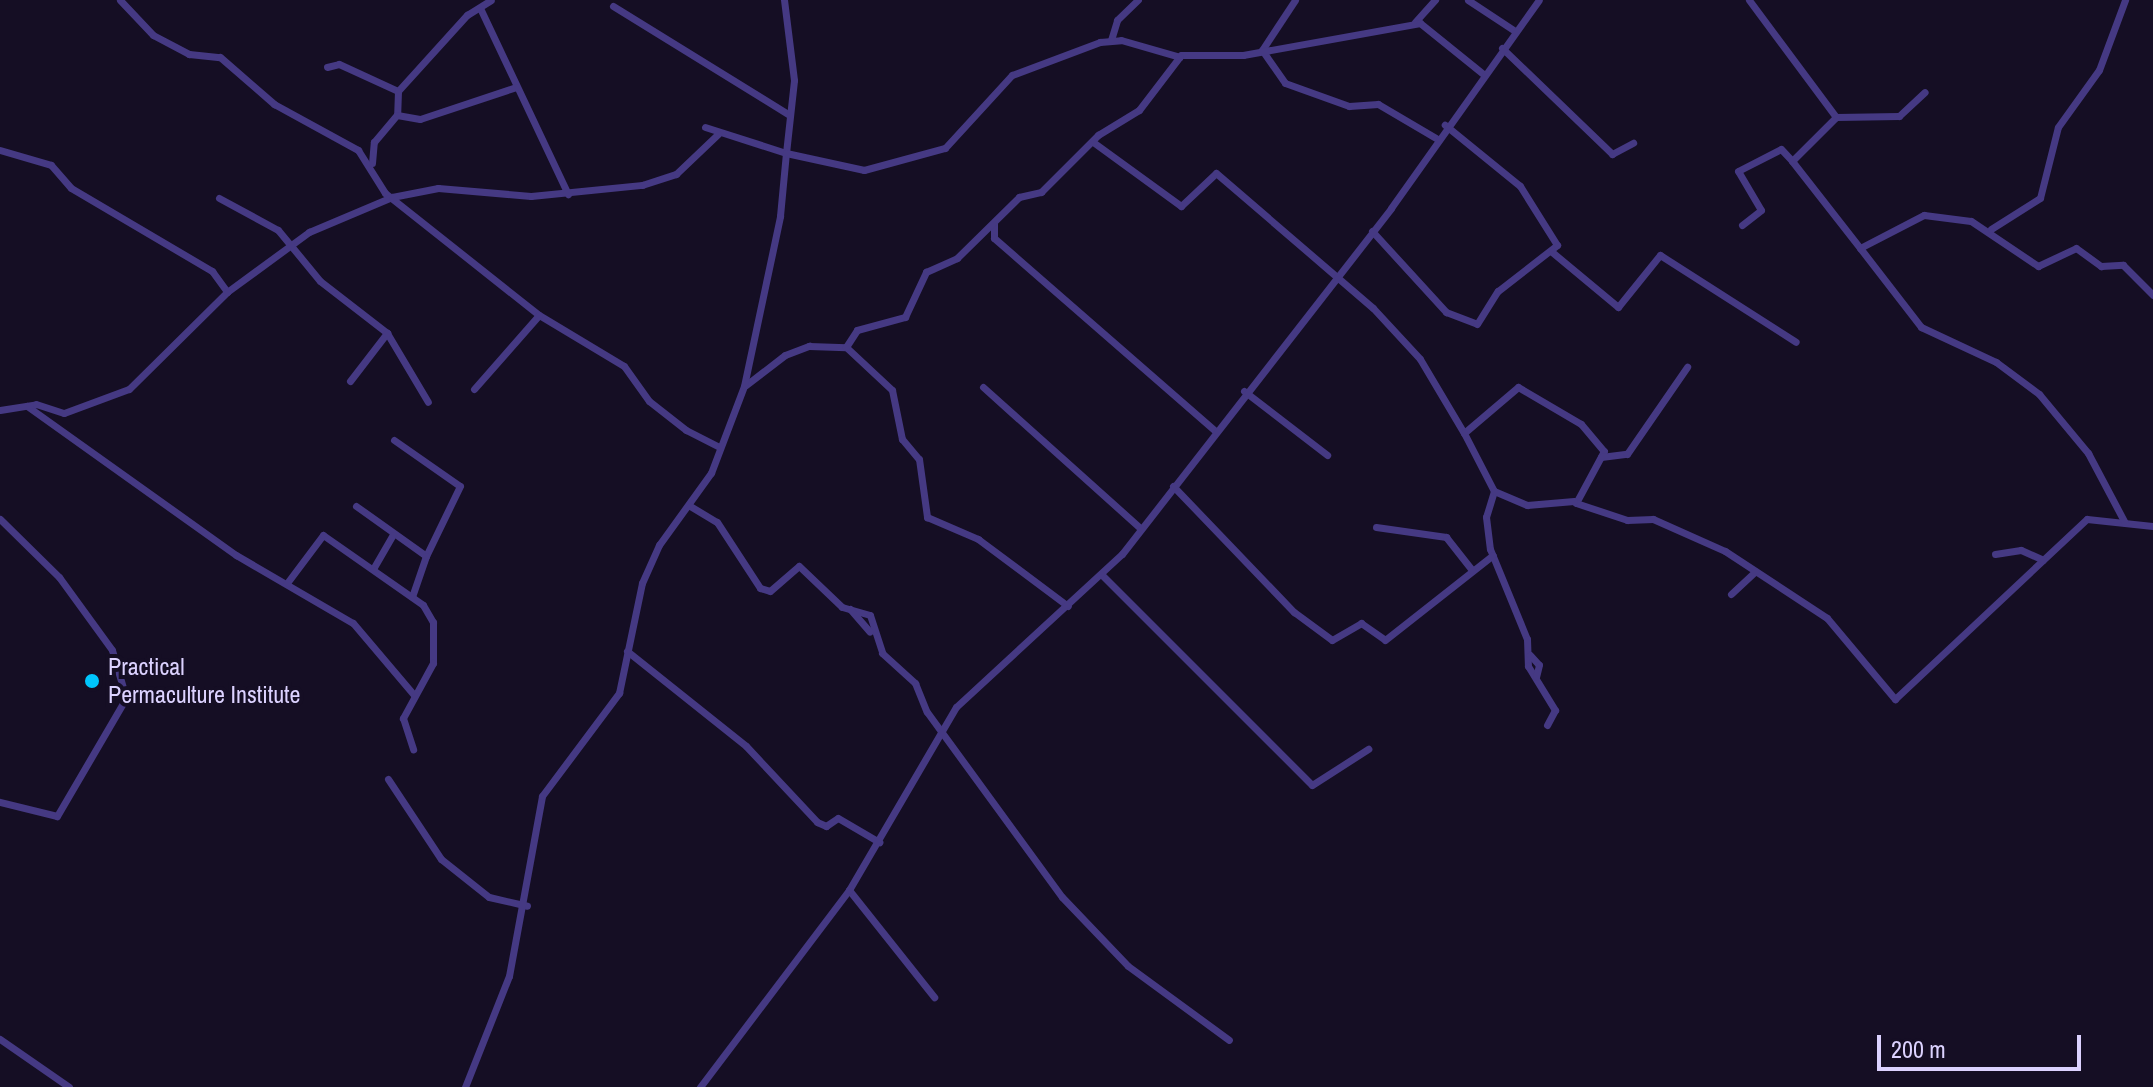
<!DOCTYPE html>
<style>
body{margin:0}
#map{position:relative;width:2153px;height:1087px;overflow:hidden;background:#150e24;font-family:"Archivo Narrow",sans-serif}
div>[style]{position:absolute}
.minor>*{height:7px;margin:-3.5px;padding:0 3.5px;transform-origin:3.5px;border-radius:3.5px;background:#453983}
.dots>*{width:22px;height:22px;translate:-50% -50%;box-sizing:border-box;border:4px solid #150e24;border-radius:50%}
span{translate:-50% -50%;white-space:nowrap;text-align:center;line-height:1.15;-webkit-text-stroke:8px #150e24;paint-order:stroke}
.poi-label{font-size:24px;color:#dcd2ff}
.left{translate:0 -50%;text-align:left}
.scale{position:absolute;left:1877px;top:1035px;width:204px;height:36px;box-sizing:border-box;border:4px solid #dcd2ff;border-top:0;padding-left:10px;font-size:24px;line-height:28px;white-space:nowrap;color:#dcd2ff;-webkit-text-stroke:6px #150e24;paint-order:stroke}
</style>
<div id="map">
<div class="minor">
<div style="left:120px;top:0;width:48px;rotate:46.7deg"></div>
<div style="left:153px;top:35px;width:41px;rotate:27.8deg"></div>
<div style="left:189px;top:54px;width:31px;rotate:6deg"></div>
<div style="left:220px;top:57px;width:72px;rotate:41deg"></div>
<div style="left:274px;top:104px;width:96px;rotate:28.7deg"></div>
<div style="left:358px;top:150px;width:51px;rotate:57.9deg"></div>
<div style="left:385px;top:193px;width:196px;rotate:38.4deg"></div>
<div style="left:539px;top:315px;width:99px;rotate:31deg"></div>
<div style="left:624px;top:366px;width:43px;rotate:54.5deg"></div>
<div style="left:649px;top:401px;width:47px;rotate:38.1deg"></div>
<div style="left:686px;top:430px;width:38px;rotate:27deg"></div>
<div style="left:1295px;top:0;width:60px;rotate:123.4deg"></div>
<div style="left:1262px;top:50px;width:40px;rotate:55.1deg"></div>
<div style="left:1285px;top:83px;width:68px;rotate:19.8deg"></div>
<div style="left:1349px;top:106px;width:29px;rotate:-4deg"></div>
<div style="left:1378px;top:104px;width:67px;rotate:30.4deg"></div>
<div style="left:1468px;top:0;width:56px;rotate:33.4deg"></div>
<div style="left:1749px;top:0;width:146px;rotate:53.4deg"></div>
<div style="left:1836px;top:117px;width:63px;rotate:-0.9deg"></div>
<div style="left:1899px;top:116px;width:35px;rotate:-43deg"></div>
<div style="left:613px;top:6px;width:206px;rotate:31.7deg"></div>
<div style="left:480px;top:8px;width:206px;rotate:64.7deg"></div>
<div style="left:1415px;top:22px;width:30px;rotate:-48deg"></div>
<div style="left:1111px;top:40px;width:21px;rotate:-73deg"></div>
<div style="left:1117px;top:20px;width:29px;rotate:-44deg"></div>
<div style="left:1502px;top:48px;width:153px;rotate:43.9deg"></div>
<div style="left:1612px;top:154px;width:24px;rotate:-28deg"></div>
<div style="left:327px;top:67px;width:12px;rotate:-14deg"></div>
<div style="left:339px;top:64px;width:65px;rotate:24.6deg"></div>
<div style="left:398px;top:91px;width:103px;rotate:-47.8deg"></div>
<div style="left:467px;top:15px;width:28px;rotate:-32deg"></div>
<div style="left:398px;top:91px;width:24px;rotate:92deg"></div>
<div style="left:397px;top:115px;width:23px;rotate:10deg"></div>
<div style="left:420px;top:119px;width:101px;rotate:-18.4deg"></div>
<div style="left:705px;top:127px;width:85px;rotate:17.8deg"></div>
<div style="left:786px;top:153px;width:73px;rotate:-83.7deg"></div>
<div style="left:794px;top:80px;width:81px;rotate:-97.1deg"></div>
<div style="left:1093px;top:142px;width:109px;rotate:36deg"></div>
<div style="left:1181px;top:206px;width:48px;rotate:-43.3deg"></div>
<div style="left:1216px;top:173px;width:207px;rotate:40.7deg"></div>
<div style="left:1373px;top:308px;width:69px;rotate:47.3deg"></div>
<div style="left:1420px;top:359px;width:86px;rotate:59.3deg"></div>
<div style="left:1464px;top:433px;width:71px;rotate:-40.4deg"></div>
<div style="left:1518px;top:387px;width:73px;rotate:30.4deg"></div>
<div style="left:1581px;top:424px;width:35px;rotate:50deg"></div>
<div style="left:1604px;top:451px;width:59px;rotate:118.3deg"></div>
<div style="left:1576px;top:503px;width:54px;rotate:18.4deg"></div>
<div style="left:1627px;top:520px;width:26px;rotate:-2deg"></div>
<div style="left:1653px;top:519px;width:79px;rotate:24deg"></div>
<div style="left:1725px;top:551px;width:122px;rotate:33.3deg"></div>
<div style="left:1827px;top:618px;width:106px;rotate:50deg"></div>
<div style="left:1895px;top:699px;width:263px;rotate:-43.2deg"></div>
<div style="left:2087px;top:519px;width:66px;rotate:6.1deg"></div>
<div style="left:0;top:150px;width:53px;rotate:16.4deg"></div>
<div style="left:51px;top:165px;width:30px;rotate:49deg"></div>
<div style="left:71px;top:188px;width:164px;rotate:30.5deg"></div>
<div style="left:212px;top:271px;width:26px;rotate:54deg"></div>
<div style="left:227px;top:292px;width:102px;rotate:-36.2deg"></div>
<div style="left:309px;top:232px;width:90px;rotate:-22.9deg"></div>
<div style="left:392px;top:197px;width:47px;rotate:-11.1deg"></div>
<div style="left:438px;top:188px;width:93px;rotate:4.9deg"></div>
<div style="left:531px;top:196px;width:112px;rotate:-5.7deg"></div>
<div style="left:642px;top:185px;width:36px;rotate:-18deg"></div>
<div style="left:676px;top:174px;width:58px;rotate:-43.6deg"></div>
<div style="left:1792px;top:161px;width:110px;rotate:52deg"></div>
<div style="left:1860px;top:248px;width:72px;rotate:-27.3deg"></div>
<div style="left:1924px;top:215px;width:47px;rotate:7.3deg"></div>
<div style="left:1971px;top:221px;width:81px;rotate:33.9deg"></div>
<div style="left:2038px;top:266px;width:42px;rotate:-25.3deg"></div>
<div style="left:2076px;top:248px;width:31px;rotate:36deg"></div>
<div style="left:2101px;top:266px;width:22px;rotate:-3deg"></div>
<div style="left:2123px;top:265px;width:42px;rotate:45deg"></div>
<div style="left:372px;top:163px;width:21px;rotate:-85deg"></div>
<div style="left:374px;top:142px;width:35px;rotate:-50deg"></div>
<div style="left:219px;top:198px;width:67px;rotate:28.5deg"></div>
<div style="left:278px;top:230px;width:66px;rotate:50.5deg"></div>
<div style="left:320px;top:281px;width:85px;rotate:37.8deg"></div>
<div style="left:387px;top:333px;width:80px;rotate:59.3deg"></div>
<div style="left:994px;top:223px;width:15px;rotate:90deg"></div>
<div style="left:994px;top:238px;width:292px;rotate:41.1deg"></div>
<div style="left:1742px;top:225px;width:24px;rotate:-38deg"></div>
<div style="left:1761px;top:210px;width:45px;rotate:-120.5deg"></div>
<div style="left:1738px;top:171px;width:48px;rotate:-27.1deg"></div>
<div style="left:1781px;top:149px;width:16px;rotate:47deg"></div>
<div style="left:1792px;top:161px;width:62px;rotate:-45deg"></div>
<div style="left:1991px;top:229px;width:58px;rotate:-32.3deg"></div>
<div style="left:2040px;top:198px;width:73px;rotate:-75.8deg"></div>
<div style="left:2058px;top:127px;width:70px;rotate:-54.3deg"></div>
<div style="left:2099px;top:70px;width:75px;rotate:-69.6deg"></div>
<div style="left:1372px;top:231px;width:110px;rotate:47.6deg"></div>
<div style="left:1446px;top:312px;width:33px;rotate:21deg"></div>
<div style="left:1477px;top:324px;width:39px;rotate:-58deg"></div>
<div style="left:1498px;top:291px;width:75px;rotate:-37.9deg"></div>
<div style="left:1557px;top:245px;width:70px;rotate:-122.1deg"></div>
<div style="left:1520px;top:186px;width:97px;rotate:-140.9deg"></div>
<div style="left:1860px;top:248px;width:100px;rotate:52.3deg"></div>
<div style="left:1921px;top:327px;width:83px;rotate:25deg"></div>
<div style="left:1996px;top:362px;width:54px;rotate:36.7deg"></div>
<div style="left:2039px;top:394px;width:77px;rotate:50.3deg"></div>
<div style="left:2088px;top:453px;width:79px;rotate:62.1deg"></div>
<div style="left:1552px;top:252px;width:86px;rotate:39.8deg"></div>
<div style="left:1618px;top:307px;width:67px;rotate:-51.1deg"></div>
<div style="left:1660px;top:255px;width:161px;rotate:32.6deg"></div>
<div style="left:846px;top:347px;width:63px;rotate:43.1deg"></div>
<div style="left:892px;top:390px;width:50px;rotate:78.5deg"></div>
<div style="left:902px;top:439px;width:26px;rotate:50deg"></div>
<div style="left:919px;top:459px;width:59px;rotate:82.1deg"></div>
<div style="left:927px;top:517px;width:56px;rotate:23.3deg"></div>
<div style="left:978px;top:539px;width:112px;rotate:36.7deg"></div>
<div style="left:350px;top:381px;width:61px;rotate:-52.4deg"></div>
<div style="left:746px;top:385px;width:49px;rotate:-37.6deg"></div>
<div style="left:785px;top:355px;width:26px;rotate:-21deg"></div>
<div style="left:809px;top:346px;width:37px;rotate:2deg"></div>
<div style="left:846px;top:347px;width:20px;rotate:-57deg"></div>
<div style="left:857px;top:330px;width:50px;rotate:-15.2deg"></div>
<div style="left:905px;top:317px;width:50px;rotate:-65deg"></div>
<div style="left:926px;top:272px;width:34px;rotate:-24deg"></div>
<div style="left:957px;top:258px;width:87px;rotate:-44.5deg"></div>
<div style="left:1019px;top:197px;width:23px;rotate:-13deg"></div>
<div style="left:1041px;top:192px;width:81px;rotate:-45deg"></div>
<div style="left:1098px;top:135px;width:48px;rotate:-31.4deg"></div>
<div style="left:1139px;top:110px;width:69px;rotate:-52.6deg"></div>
<div style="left:1181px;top:55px;width:62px"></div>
<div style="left:1243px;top:55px;width:180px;rotate:-10.2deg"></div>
<div style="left:1420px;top:23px;width:80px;rotate:38.9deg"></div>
<div style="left:983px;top:387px;width:212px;rotate:41.9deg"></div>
<div style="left:474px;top:389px;width:98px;rotate:-48.7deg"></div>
<div style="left:1244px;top:391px;width:105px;rotate:37.6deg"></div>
<div style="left:27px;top:406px;width:257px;rotate:35.5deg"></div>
<div style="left:236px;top:555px;width:135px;rotate:30.2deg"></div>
<div style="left:353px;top:623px;width:94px;rotate:49.7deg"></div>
<div style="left:0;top:410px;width:36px;rotate:-9deg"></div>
<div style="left:36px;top:404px;width:29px;rotate:18deg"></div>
<div style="left:64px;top:413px;width:69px;rotate:-20.3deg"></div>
<div style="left:129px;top:389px;width:138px;rotate:-44.7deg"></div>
<div style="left:1464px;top:433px;width:65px;rotate:62.7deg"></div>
<div style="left:1494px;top:491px;width:27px;rotate:107deg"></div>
<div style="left:1486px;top:517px;width:32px;rotate:83deg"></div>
<div style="left:1490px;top:549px;width:97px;rotate:67.7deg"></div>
<div style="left:1527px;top:639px;width:27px;rotate:88deg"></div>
<div style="left:1528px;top:666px;width:52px;rotate:58.5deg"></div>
<div style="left:1555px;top:710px;width:17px;rotate:118deg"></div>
<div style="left:394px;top:440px;width:80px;rotate:34.9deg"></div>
<div style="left:460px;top:486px;width:78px;rotate:115.9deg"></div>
<div style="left:1601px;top:457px;width:26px;rotate:-7deg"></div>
<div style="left:1627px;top:454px;width:106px;rotate:-55.4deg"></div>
<div style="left:1173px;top:486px;width:175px;rotate:46.2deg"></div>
<div style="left:1294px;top:612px;width:47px;rotate:36.4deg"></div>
<div style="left:1332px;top:640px;width:34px;rotate:-30deg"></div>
<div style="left:1361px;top:623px;width:29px;rotate:35deg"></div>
<div style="left:1385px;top:640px;width:137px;rotate:-38.2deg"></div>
<div style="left:1494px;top:491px;width:36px;rotate:23deg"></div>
<div style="left:1527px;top:505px;width:47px;rotate:-4.9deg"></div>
<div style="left:356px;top:506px;width:86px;rotate:35.5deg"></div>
<div style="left:426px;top:556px;width:43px;rotate:108.9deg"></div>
<div style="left:690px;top:506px;width:31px;rotate:31deg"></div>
<div style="left:717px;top:522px;width:79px;rotate:56.9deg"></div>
<div style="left:760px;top:588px;width:10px;rotate:17deg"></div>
<div style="left:770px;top:591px;width:38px;rotate:-41deg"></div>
<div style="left:799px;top:566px;width:59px;rotate:43.6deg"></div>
<div style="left:842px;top:607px;width:29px;rotate:16deg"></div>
<div style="left:870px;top:615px;width:40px;rotate:72deg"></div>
<div style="left:882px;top:653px;width:45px;rotate:42.3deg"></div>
<div style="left:915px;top:683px;width:31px;rotate:68deg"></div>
<div style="left:927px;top:712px;width:229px;rotate:53.9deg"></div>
<div style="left:1062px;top:897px;width:95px;rotate:46.3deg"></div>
<div style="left:1128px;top:966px;width:125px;rotate:36.2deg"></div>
<div style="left:0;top:519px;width:83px;rotate:44.5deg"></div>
<div style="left:59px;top:577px;width:90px;rotate:54deg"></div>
<div style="left:112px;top:650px;width:50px;rotate:73.7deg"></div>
<div style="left:126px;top:698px;width:137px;rotate:120.3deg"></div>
<div style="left:57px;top:816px;width:59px;rotate:-166.2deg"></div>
<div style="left:1376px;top:527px;width:71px;rotate:8.1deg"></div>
<div style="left:1446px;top:537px;width:42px;rotate:51.8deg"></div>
<div style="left:1995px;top:554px;width:26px;rotate:-9deg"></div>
<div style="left:2021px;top:550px;width:24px;rotate:24deg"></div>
<div style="left:373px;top:569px;width:39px;rotate:-60deg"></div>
<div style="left:1101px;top:574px;width:298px;rotate:45deg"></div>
<div style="left:1312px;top:785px;width:67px;rotate:-32.7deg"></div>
<div style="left:287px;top:583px;width:60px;rotate:-53.1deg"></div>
<div style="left:323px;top:535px;width:122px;rotate:35deg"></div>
<div style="left:423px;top:605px;width:20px;rotate:60deg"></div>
<div style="left:433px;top:622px;width:41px;rotate:90deg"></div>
<div style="left:433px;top:663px;width:63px;rotate:118.6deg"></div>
<div style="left:403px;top:718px;width:33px;rotate:72deg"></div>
<div style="left:1731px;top:594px;width:33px;rotate:-43deg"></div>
<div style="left:850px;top:609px;width:30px;rotate:49deg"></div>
<div style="left:627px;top:651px;width:152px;rotate:38.6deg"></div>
<div style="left:746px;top:746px;width:104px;rotate:46.9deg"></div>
<div style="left:817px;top:822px;width:10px;rotate:24deg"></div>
<div style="left:826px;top:826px;width:14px;rotate:-34deg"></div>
<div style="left:838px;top:818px;width:48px;rotate:30.3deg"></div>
<div style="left:1530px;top:655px;width:13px;rotate:48deg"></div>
<div style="left:1539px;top:665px;width:12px;rotate:104deg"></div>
<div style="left:388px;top:779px;width:96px;rotate:56.5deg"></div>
<div style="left:441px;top:859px;width:61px;rotate:38.4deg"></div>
<div style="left:489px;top:897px;width:39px;rotate:13deg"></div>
<div style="left:849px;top:890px;width:137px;rotate:51.5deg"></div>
<div style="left:0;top:1039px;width:84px;rotate:34.8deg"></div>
<div style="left:465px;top:1087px;width:119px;rotate:-68.4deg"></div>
<div style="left:509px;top:976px;width:183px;rotate:-79.6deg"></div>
<div style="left:542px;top:796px;width:129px;rotate:-53.2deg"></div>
<div style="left:619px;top:693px;width:112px;rotate:-78.2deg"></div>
<div style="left:642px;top:583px;width:42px;rotate:-65.9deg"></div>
<div style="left:659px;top:545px;width:89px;rotate:-54.2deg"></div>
<div style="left:711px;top:473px;width:93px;rotate:-69.2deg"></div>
<div style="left:744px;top:386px;width:174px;rotate:-78deg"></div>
<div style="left:780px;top:216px;width:63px;rotate:-84.6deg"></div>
<div style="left:786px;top:153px;width:80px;rotate:12.3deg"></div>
<div style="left:864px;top:170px;width:84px;rotate:-15.2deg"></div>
<div style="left:945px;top:148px;width:99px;rotate:-47.5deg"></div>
<div style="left:1012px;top:75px;width:94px;rotate:-20.6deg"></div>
<div style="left:1100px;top:42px;width:21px;rotate:-5deg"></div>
<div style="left:1121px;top:40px;width:61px;rotate:16.1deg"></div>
<div style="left:700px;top:1087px;width:247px;rotate:-52.9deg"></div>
<div style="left:849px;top:890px;width:212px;rotate:-59.7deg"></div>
<div style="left:956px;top:707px;width:226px;rotate:-42.7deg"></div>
<div style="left:1122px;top:554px;width:438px;rotate:-52.1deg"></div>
<div style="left:1391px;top:208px;width:255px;rotate:-54.6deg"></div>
</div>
<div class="dots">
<div style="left:92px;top:681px;background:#00c6fd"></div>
</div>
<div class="poi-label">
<span class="left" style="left:108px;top:681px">Practical<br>Permaculture Institute</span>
</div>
<div class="scale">200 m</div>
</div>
